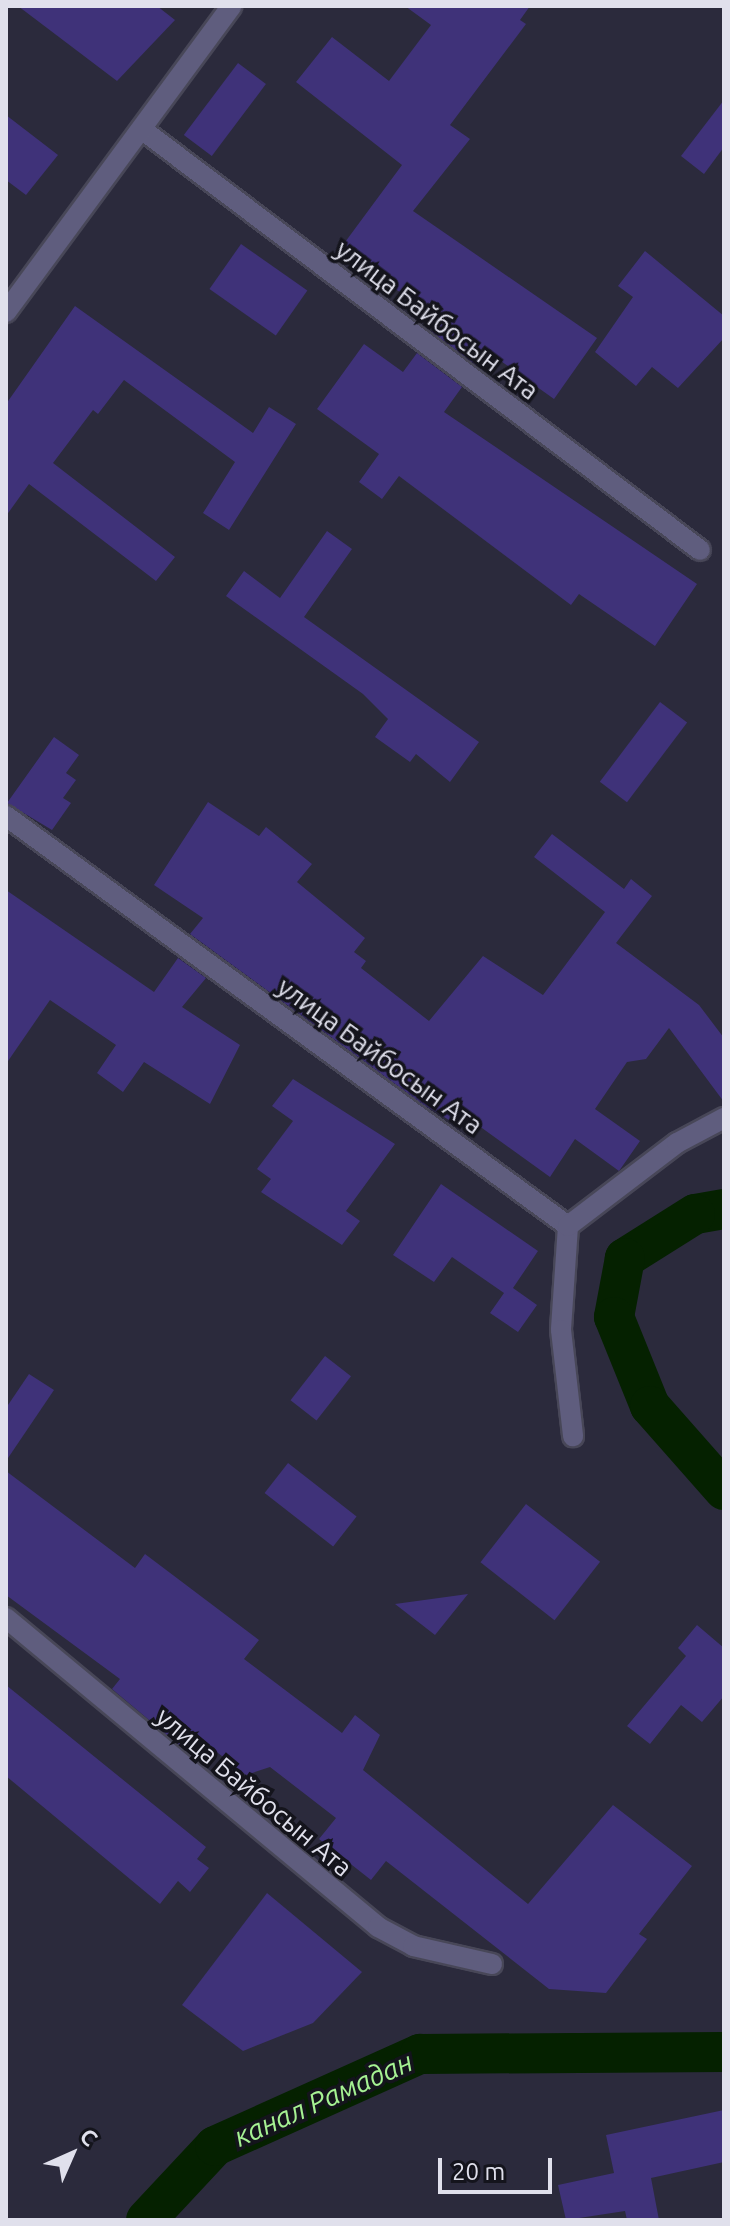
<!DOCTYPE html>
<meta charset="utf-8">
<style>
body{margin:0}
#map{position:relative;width:730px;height:2226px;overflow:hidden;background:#2b2a3c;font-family:Ubuntu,sans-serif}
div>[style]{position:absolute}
.canal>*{height:40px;margin:-20px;padding:0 20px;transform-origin:20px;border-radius:20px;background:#052100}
.building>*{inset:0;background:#3f3279;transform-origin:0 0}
.roads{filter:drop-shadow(2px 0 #484758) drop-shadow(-2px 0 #484758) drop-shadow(0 2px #484758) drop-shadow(0 -2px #484758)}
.minor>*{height:20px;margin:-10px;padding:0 10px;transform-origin:10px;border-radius:10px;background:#5f5d7e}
span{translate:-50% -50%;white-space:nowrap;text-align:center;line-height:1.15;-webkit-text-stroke:7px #14141c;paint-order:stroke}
.street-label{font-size:26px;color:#e0e0ec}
.water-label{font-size:28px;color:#a6f293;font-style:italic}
.frame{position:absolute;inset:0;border:8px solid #e0e0ec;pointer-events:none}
.north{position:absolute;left:32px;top:2114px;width:80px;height:80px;-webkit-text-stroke:6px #14141c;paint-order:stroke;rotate:45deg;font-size:22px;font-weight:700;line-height:32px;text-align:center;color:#e0e0ec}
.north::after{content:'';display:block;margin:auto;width:28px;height:36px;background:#e0e0ec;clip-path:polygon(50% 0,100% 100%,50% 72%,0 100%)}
.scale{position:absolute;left:438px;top:2158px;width:114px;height:36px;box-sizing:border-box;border:4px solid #e0e0ec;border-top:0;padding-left:10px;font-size:24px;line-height:28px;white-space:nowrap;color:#e0e0ec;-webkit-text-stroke:6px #14141c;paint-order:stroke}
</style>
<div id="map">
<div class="canal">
<div style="left:724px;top:1209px;width:29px;rotate:170deg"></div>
<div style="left:695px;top:1214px;width:83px;rotate:147.8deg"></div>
<div style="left:625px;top:1258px;width:60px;rotate:100.6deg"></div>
<div style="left:614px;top:1317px;width:96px;rotate:68deg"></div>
<div style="left:650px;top:1406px;width:112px;rotate:48.6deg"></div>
<div style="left:146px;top:2220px;width:101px;rotate:-47deg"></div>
<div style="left:215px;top:2146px;width:225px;rotate:-24.2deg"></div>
<div style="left:420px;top:2054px;width:304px;rotate:-0.4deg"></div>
</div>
<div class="building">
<div style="clip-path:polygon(18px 6px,157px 6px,175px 20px,117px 81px)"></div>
<div style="clip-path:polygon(405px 6px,530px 6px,520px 20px,526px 24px,450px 125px,470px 139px,413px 211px,597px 338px,554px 399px,498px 359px,490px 369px,476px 365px,432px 332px,442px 318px,337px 253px,402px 165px,296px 82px,332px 37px,389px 81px,431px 25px)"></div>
<div style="left:238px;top:63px;width:35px;height:90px;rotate:37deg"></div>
<div style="clip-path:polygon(724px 100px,724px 147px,704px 174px,681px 156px)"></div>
<div style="clip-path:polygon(6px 115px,58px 155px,26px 195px,6px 180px)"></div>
<div style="left:241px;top:244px;width:81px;height:55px;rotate:35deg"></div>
<div style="clip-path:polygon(645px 251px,724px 316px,724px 338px,678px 388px,652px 367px,636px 386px,595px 352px,633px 297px,618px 286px)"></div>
<div style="clip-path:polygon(75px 306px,253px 433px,269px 407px,296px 424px,229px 530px,203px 513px,235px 462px,124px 380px,98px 414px,93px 410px,53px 463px,175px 557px,156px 581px,29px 484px,6px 516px,6px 404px)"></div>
<div style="clip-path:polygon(364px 344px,403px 372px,417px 353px,462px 387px,444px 412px,697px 584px,655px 646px,579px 594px,571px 605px,399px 476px,382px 499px,359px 482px,379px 454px,317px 409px)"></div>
<div style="clip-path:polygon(327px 531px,352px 549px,304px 617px,479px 742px,450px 782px,416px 754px,410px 762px,375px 737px,388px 719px,363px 694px,226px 596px,244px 571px,280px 598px)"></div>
<div style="left:660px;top:702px;width:34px;height:100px;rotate:37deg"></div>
<div style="clip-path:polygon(54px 737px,79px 755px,66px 773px,76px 780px,63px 798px,71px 803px,52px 830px,7px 803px)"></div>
<div style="clip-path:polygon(208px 802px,259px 836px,266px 827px,312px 864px,297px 882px,365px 938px,354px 952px,366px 961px,361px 968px,429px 1021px,483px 956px,543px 995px,605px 912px,534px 857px,552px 834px,624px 889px,631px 879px,652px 896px,616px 943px,699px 1005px,724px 1038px,724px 1102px,669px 1028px,646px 1059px,627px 1062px,595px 1109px,640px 1141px,619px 1171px,575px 1139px,550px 1177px,457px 1110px,449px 1120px,424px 1105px,190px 934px,203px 918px,154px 885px)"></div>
<div style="clip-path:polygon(6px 890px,154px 992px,178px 958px,206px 978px,182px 1007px,240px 1045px,210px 1104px,144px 1062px,123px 1092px,97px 1073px,116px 1045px,50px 1000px,6px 1064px)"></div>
<div style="clip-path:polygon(293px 1079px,395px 1144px,346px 1211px,360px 1221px,342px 1245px,261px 1192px,271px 1179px,257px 1169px,293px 1121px,272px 1106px)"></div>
<div style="clip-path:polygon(441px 1184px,538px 1251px,513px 1288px,537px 1305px,518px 1332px,490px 1313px,504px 1293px,452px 1257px,434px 1282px,393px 1255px)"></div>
<div style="left:325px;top:1356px;width:33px;height:56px;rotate:38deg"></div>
<div style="clip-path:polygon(29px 1374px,54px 1390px,6px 1461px,6px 1408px)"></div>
<div style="left:288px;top:1463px;width:87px;height:38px;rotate:38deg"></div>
<div style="clip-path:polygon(6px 1471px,135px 1568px,145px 1554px,259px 1640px,244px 1659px,342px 1733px,355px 1715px,380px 1735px,363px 1770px,528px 1904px,613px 1805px,692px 1866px,639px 1934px,647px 1939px,606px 1993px,549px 1989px,386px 1861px,371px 1880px,319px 1839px,336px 1818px,270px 1767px,246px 1775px,190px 1731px,179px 1745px,112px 1689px,120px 1679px,6px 1595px)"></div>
<div style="left:526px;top:1504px;width:94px;height:74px;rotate:38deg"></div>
<div style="clip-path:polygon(468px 1594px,435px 1635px,395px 1604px)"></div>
<div style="clip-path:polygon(697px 1625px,724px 1648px,724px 1696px,702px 1722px,681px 1705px,650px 1744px,627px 1726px,686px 1656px,678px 1648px)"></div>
<div style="clip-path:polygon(6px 1685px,206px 1847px,197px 1859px,209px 1868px,190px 1892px,178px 1881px,160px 1904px,6px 1776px)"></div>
<div style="clip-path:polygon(267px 1893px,362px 1972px,313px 2023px,243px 2051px,182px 2005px)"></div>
<div style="clip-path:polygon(724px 2110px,724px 2162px,651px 2178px,659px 2220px,627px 2220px,625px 2211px,566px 2220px,558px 2185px,614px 2173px,606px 2135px)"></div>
</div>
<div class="roads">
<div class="minor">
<div style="left:144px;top:131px;width:696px;rotate:37deg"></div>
<div style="left:6px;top:312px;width:380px;rotate:-53.6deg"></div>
<div style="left:6px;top:816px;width:696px;rotate:36.11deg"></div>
<div style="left:568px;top:1226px;width:104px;rotate:93.9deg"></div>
<div style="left:561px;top:1330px;width:107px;rotate:83.5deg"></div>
<div style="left:568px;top:1226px;width:137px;rotate:-37.3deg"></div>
<div style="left:677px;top:1143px;width:53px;rotate:-28deg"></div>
<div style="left:6px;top:1618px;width:484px;rotate:39.7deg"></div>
<div style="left:378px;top:1927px;width:40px;rotate:28deg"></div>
<div style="left:413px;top:1946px;width:81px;rotate:12.8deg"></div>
</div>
</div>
<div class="street-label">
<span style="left:437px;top:320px;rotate:37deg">улица Байбосын Ата</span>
<span style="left:380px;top:1056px;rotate:36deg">улица Байбосын Ата</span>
<span style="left:254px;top:1792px;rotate:40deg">улица Байбосын Ата</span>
</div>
<div class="water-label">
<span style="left:323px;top:2099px;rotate:-24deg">канал Рамадан</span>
</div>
<div class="frame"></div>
<div class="north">С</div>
<div class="scale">20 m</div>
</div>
